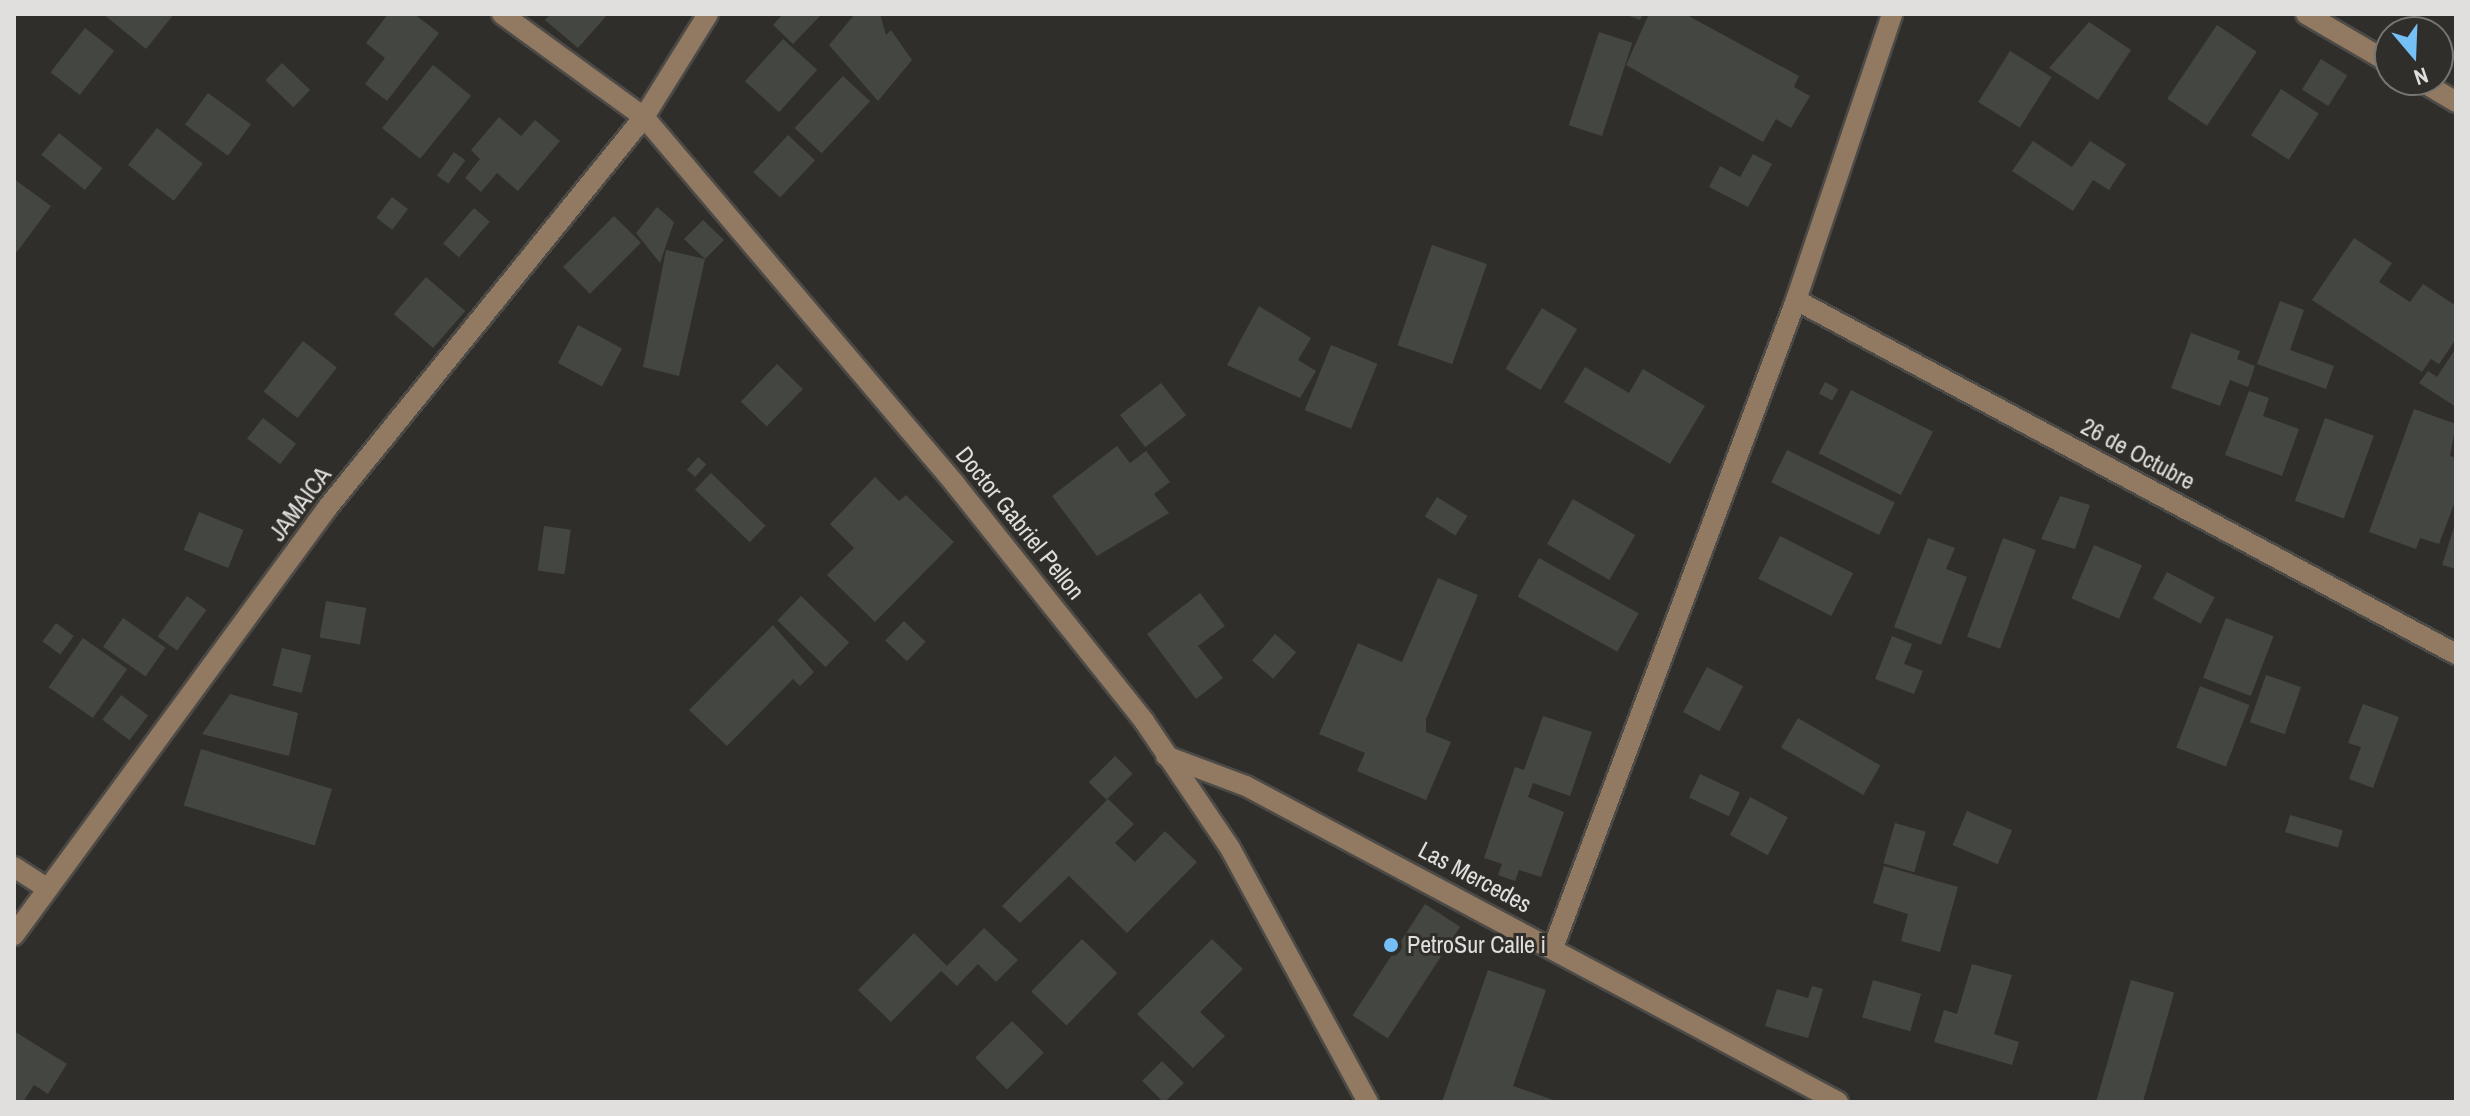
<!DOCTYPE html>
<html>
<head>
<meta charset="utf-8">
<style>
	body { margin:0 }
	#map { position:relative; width:2470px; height:1116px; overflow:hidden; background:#302e2a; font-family:"Archivo Narrow",sans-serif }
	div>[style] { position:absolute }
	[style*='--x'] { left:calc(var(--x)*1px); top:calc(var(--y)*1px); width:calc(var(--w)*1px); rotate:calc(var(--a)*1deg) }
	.building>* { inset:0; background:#444641; transform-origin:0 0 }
	.roads { filter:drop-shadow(2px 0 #4c4a47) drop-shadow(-2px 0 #4c4a47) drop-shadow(0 2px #4c4a47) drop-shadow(0 -2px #4c4a47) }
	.minor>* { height:20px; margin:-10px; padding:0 10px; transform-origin:10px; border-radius:10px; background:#927961 }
	.dots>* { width:22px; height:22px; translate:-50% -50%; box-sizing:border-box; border:4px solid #302e2a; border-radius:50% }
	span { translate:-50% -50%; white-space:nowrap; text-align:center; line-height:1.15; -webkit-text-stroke:6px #302e2a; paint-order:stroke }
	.street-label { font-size:24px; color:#e0dfdd }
	.poi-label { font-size:24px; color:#e0dfdd }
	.left { translate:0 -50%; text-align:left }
	.frame { position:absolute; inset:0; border:16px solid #e0dfdd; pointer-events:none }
	.north { position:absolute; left:2374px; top:16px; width:80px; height:80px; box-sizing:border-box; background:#302e2a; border:2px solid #767572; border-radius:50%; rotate:161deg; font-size:22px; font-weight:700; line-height:32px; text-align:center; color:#e0dfdd }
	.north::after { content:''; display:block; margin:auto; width:28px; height:36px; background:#74c0f6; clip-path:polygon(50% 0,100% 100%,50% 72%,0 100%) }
</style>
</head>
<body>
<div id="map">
	<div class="building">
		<div style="clip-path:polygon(103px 14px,174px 14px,146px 49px)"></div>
		<div style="clip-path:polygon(388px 14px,414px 14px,439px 33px,387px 101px,365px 84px,385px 58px,366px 43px)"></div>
		<div style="clip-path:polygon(551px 14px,608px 14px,578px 48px,545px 20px)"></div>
		<div style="clip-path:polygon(783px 14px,822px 14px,793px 44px,773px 25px)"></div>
		<div style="clip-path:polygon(855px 14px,880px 14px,886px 35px,891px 30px,912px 60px,878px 101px,829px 45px)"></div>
		<div style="clip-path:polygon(1624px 14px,1643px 14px,1640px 20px)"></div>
		<div style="clip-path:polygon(1649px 14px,1685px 14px,1799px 76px,1794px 87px,1810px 96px,1791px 128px,1776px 119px,1763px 142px,1626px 65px)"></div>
		<div style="clip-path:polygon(2089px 22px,2131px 50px,2098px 100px,2049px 68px)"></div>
		<div style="left:2217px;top:25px;width:48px;height:89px;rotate:34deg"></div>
		<div style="left:85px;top:28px;width:37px;height:56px;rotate:38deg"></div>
		<div style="left:1599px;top:32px;width:35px;height:98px;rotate:18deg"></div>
		<div style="left:783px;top:39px;width:46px;height:57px;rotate:42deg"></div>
		<div style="left:2010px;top:51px;width:49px;height:60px;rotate:32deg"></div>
		<div style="left:2321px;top:59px;width:31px;height:36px;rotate:32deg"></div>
		<div style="left:282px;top:63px;width:39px;height:24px;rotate:44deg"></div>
		<div style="left:433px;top:65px;width:49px;height:81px;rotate:39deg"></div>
		<div style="left:843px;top:76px;width:37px;height:71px;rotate:43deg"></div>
		<div style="left:2281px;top:89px;width:45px;height:55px;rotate:33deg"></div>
		<div style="left:208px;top:93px;width:53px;height:39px;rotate:36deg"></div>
		<div style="clip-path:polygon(499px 117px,521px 136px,535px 120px,560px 141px,518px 191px,497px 173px,481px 192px,465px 178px,480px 159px,471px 150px)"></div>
		<div style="left:157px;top:128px;width:58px;height:47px;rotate:38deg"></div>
		<div style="left:59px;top:133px;width:56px;height:28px;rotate:39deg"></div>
		<div style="left:788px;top:135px;width:37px;height:51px;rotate:43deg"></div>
		<div style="clip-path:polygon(2033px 141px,2072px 167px,2090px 141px,2126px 164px,2109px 190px,2093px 180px,2073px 211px,2012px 171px)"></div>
		<div style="left:454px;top:152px;width:14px;height:29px;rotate:36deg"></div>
		<div style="clip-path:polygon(1753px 154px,1772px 164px,1748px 207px,1709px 187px,1720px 166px,1740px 177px)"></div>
		<div style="clip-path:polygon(14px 179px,51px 206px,17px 252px,14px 250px)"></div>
		<div style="left:392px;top:197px;width:20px;height:26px;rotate:37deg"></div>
		<div style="clip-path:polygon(657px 207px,674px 222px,660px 263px,636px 233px)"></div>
		<div style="left:474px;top:208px;width:21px;height:47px;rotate:41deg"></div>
		<div style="left:614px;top:216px;width:38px;height:72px;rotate:45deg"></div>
		<div style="clip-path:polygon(703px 220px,724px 240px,705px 259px,679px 376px,643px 367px,666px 250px,705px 259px,684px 239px)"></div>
		<div style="clip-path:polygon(2354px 238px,2392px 263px,2379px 282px,2410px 302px,2423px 284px,2456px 306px,2456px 339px,2439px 364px,2431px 359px,2422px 372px,2312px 300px)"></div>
		<div style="left:1432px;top:245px;width:58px;height:106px;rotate:19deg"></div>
		<div style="left:426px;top:277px;width:52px;height:49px;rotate:41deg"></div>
		<div style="clip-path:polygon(2280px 301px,2304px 310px,2290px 350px,2334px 366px,2326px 389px,2257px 364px)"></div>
		<div style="clip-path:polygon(1259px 306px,1311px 338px,1298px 360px,1316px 371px,1300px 398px,1227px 365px)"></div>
		<div style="left:1542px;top:308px;width:41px;height:71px;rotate:31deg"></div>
		<div style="left:578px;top:325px;width:50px;height:43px;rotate:28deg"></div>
		<div style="clip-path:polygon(2191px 333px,2240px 351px,2237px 359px,2255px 366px,2248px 387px,2230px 380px,2220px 406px,2171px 388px)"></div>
		<div style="left:303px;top:341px;width:43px;height:64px;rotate:38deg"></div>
		<div style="left:1331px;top:345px;width:50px;height:70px;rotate:22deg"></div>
		<div style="clip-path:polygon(2456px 348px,2456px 407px,2419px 383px,2428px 371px,2437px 377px)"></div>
		<div style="left:777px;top:364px;width:36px;height:52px;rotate:44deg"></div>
		<div style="clip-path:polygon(1585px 367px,1629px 393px,1643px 369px,1705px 406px,1670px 464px,1564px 402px)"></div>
		<div style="left:1825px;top:382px;width:15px;height:13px;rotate:28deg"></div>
		<div style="left:1161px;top:383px;width:41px;height:52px;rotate:52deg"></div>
		<div style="left:1851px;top:390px;width:92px;height:71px;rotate:27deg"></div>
		<div style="clip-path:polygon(2249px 391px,2269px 398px,2263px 416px,2299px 429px,2282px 476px,2225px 455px)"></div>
		<div style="clip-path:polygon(2414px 409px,2456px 424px,2450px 456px,2456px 458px,2456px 499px,2439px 544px,2420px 538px,2416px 549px,2369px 532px)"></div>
		<div style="left:263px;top:418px;width:42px;height:26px;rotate:38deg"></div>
		<div style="left:2325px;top:418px;width:52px;height:88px;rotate:20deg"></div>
		<div style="clip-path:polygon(1117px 446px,1130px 463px,1146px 451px,1170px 482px,1154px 494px,1169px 513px,1097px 556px,1052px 496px)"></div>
		<div style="left:1787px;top:450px;width:120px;height:36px;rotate:26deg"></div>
		<div style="left:698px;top:457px;width:11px;height:17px;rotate:41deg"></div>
		<div style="left:711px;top:473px;width:76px;height:23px;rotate:44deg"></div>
		<div style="clip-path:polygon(875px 477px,899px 501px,906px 495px,954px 542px,875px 622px,827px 575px,854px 548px,830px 524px)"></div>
		<div style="clip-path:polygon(2060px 496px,2090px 505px,2075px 549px,2041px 539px)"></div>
		<div style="left:1437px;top:497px;width:36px;height:23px;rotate:32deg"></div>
		<div style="left:1573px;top:499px;width:72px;height:52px;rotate:30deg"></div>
		<div style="left:199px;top:512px;width:48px;height:41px;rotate:22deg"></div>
		<div style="clip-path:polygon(2456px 521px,2456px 569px,2442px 565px)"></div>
		<div style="left:544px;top:526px;width:27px;height:45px;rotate:8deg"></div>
		<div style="left:1780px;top:536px;width:82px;height:48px;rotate:27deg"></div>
		<div style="clip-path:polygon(1928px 538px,1955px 548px,1946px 569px,1967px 577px,1941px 645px,1894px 627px)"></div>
		<div style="left:2003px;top:538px;width:35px;height:105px;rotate:20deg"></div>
		<div style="left:2094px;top:545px;width:52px;height:58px;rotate:23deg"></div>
		<div style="left:1539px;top:558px;width:114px;height:44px;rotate:29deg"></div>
		<div style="left:2167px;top:572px;width:54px;height:30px;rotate:28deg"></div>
		<div style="clip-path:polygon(1438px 578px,1478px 595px,1426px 719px,1426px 732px,1451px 742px,1426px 800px,1357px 771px,1365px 753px,1319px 734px,1358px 643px,1402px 662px)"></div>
		<div style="clip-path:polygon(1200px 593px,1225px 626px,1198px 646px,1223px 678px,1196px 699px,1147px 634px)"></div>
		<div style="left:187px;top:596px;width:24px;height:50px;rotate:36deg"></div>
		<div style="left:801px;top:596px;width:67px;height:34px;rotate:44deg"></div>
		<div style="left:326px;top:601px;width:41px;height:37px;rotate:10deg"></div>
		<div style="left:123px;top:618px;width:52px;height:35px;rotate:35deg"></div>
		<div style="left:2226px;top:618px;width:51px;height:64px;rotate:21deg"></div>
		<div style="left:904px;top:621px;width:30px;height:27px;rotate:44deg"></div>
		<div style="left:56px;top:623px;width:22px;height:23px;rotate:36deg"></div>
		<div style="clip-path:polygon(773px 625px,814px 672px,800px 686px,793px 679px,727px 746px,689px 710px)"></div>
		<div style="left:1275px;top:634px;width:28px;height:35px;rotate:41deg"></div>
		<div style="clip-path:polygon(1892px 636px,1912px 644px,1904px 664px,1923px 671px,1914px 694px,1875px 679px)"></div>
		<div style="left:83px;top:638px;width:54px;height:60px;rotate:35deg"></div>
		<div style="left:282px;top:648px;width:30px;height:39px;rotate:14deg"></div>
		<div style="left:1707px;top:667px;width:41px;height:51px;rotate:28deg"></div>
		<div style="left:2266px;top:675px;width:37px;height:50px;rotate:19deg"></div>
		<div style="left:2200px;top:686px;width:53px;height:66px;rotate:21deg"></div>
		<div style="clip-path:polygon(230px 694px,298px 713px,289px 756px,202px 734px)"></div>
		<div style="left:121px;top:695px;width:34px;height:31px;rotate:37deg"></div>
		<div style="clip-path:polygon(2363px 704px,2399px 717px,2373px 788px,2349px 779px,2361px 747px,2348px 743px)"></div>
		<div style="clip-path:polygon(1543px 716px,1592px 732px,1570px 796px,1533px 783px,1528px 797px,1564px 812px,1541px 877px,1519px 870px,1515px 881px,1498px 875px,1502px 864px,1484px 858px,1515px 767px,1524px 770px)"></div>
		<div style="left:1798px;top:718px;width:95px;height:34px;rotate:30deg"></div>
		<div style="left:201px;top:749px;width:137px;height:59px;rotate:17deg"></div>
		<div style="left:1115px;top:756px;width:25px;height:37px;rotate:45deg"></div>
		<div style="left:1700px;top:774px;width:44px;height:26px;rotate:25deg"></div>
		<div style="left:1750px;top:797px;width:43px;height:43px;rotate:28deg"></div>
		<div style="clip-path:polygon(1108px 799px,1134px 824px,1115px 843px,1135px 862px,1165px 831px,1197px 862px,1127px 933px,1069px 876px,1020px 923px,1002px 906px)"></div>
		<div style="left:1967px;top:811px;width:49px;height:37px;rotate:23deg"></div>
		<div style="left:2290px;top:815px;width:55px;height:18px;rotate:16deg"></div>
		<div style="left:1895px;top:823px;width:32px;height:42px;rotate:16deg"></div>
		<div style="clip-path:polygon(1884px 866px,1958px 887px,1940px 952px,1901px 941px,1908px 914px,1873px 903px)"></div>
		<div style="left:1425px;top:904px;width:42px;height:133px;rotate:33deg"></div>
		<div style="clip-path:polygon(984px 928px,1018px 960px,996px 982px,978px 964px,957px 986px,941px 971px,891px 1022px,858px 990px,914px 933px,947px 966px)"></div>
		<div style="left:1082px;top:939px;width:49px;height:73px;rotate:44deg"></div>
		<div style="clip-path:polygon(1212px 939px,1243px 969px,1200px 1012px,1225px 1036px,1193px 1068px,1137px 1014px)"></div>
		<div style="clip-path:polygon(1972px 964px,2012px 975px,1994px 1034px,2019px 1042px,2012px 1065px,1934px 1042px,1944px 1010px,1957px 1014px)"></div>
		<div style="clip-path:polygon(1488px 970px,1546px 990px,1513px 1086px,1559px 1102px,1442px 1102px)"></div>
		<div style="left:1873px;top:980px;width:50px;height:39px;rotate:16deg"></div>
		<div style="left:2131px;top:980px;width:45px;height:127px;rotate:16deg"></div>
		<div style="clip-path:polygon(1812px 986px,1823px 989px,1808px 1038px,1765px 1026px,1777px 989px,1808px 998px)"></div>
		<div style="left:1012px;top:1021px;width:45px;height:52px;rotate:45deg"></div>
		<div style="clip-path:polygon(14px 1031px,67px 1064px,48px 1094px,34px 1085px,23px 1102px,14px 1102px)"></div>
		<div style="left:1162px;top:1061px;width:31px;height:28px;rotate:45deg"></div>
	</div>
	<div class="roads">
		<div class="minor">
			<div style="--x:502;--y:14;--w:175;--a:36"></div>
			<div style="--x:644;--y:117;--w:481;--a:49.7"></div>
			<div style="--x:955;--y:484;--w:303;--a:51.4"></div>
			<div style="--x:1144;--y:721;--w:153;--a:55.9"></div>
			<div style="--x:1230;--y:848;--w:289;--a:61.5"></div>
			<div style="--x:2306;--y:14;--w:97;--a:30.3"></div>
			<div style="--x:2419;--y:80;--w:43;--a:30.7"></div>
			<div style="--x:1796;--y:300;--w:749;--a:28.21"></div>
			<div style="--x:1166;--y:756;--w:85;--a:20.6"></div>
			<div style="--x:1246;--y:786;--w:671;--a:28.09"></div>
			<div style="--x:14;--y:867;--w:40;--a:32.9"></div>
			<div style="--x:14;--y:935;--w:531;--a:-53.73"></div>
			<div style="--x:328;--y:507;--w:502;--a:-50.98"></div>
			<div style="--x:644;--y:117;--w:121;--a:-58.1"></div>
			<div style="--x:1553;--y:948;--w:692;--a:-69.44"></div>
			<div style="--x:1796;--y:300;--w:302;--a:-71.4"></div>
		</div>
	</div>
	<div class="dots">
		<div style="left:1391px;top:945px;background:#74c0f6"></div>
	</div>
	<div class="street-label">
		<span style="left:2138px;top:454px;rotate:28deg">26 de Octubre</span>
		<span style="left:300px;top:504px;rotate:-53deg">JAMAICA</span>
		<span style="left:1020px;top:523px;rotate:51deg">Doctor Gabriel Pellon</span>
		<span style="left:1475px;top:877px;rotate:28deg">Las Mercedes</span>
	</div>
	<div class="poi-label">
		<span class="left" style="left:1407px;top:945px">PetroSur Calle i</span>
	</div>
	<div class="frame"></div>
	<div class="north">N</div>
</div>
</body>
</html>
